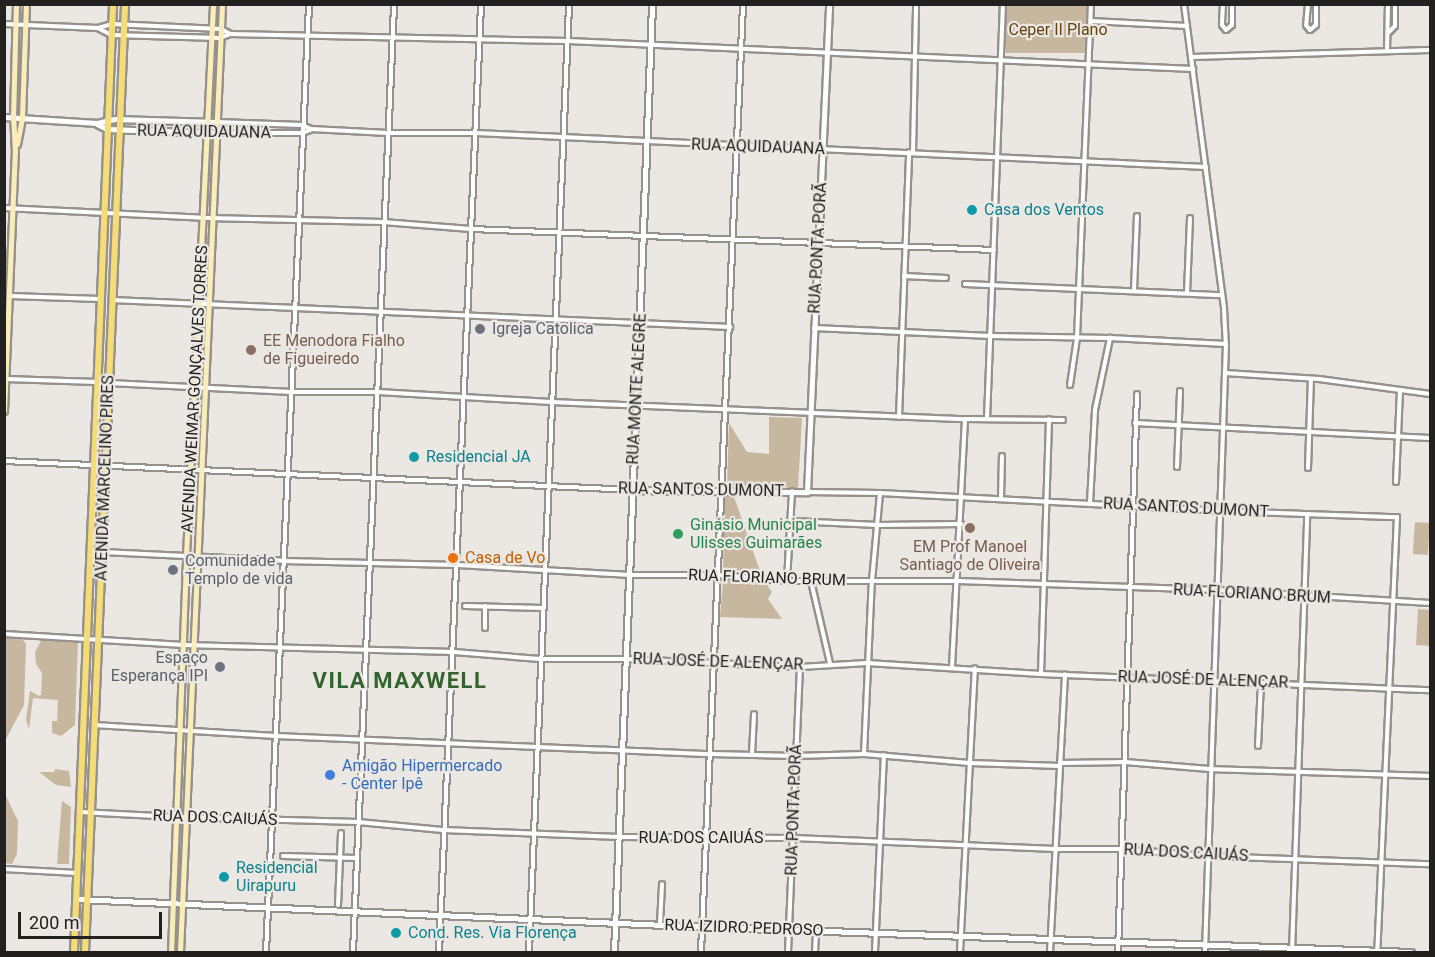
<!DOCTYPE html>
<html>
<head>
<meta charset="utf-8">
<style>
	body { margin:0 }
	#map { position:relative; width:1435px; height:957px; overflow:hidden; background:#ebe7e2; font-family:Roboto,sans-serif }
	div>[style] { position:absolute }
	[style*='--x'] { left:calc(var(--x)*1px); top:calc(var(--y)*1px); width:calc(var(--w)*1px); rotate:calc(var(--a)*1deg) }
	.green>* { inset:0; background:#c8b79f; transform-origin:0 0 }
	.roads { filter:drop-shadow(2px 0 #95928e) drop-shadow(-2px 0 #95928e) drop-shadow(0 2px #95928e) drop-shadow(0 -2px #95928e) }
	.minor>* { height:4px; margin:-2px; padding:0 2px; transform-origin:2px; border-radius:2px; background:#fff }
	.tertiary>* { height:5px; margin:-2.5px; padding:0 2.5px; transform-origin:2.5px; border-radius:2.5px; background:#fff }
	.secondary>* { height:5px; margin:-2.5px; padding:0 2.5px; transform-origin:2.5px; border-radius:2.5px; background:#faedba }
	.primary>* { height:6px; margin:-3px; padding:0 3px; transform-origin:3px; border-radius:3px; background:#f6dc76 }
	.dots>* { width:16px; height:16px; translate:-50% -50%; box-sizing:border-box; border:3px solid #ebe7e2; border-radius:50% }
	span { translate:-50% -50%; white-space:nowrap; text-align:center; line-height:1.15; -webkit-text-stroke:4.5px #ebe7e2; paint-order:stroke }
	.park-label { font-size:16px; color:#634410 }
	.street-label { font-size:16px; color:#22211f }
	.culture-label { font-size:16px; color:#0d838f }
	.left { translate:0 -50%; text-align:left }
	.worship-label { font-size:16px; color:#5b616d }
	.right { translate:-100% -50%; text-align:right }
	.education-label { font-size:16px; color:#785e54 }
	.leisure-label { font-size:16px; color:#27864d }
	.food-label { font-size:16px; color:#c56008 }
	.shop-label { font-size:16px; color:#366cbe }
	.district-label { font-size:22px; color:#34642d; font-weight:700; letter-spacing:1.5px }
	.frame { position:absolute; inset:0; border:6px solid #22211f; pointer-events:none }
	.scale { position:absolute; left:18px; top:912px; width:144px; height:27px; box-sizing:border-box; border:3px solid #22211f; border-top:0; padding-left:8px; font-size:18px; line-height:21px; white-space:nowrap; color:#22211f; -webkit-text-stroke:4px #ebe7e2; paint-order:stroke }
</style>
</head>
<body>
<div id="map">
	<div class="green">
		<div style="left:1006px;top:5px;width:83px;height:48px"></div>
		<div style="clip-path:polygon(769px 417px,802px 418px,798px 488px,727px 486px,729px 423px,747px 452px,769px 454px)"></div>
		<div style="clip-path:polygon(725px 496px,734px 497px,760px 571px,723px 570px)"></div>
		<div style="left:1415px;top:522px;width:15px;height:32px;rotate:4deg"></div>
		<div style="clip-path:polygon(723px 580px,765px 582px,772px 592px,768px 599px,782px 619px,720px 617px)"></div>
		<div style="clip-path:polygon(1418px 609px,1430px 610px,1430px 646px,1416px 645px)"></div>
		<div style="clip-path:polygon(5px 638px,22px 639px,26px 644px,24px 705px,5px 741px)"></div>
		<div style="clip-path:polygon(42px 639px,78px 641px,75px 725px,61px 736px,52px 733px,52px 721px,57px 721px,58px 700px,33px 698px,29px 729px,26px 720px,30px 691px,39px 696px,41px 695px,42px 673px,36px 664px,35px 652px)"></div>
		<div style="clip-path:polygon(55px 769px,69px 771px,71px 787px,56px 785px,39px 772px,54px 772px)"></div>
		<div style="clip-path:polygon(4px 792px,18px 821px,17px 854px,12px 864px,5px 863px)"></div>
		<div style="clip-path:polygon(62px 801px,71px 807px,69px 864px,57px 864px)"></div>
	</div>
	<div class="roads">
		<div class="minor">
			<div style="--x:1184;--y:4;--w:308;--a:82.5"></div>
			<div style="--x:1224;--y:309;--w:35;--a:87"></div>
			<div style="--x:1226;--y:344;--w:608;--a:91.98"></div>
			<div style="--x:1223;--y:4;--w:21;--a:93"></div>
			<div style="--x:1222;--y:25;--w:6;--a:51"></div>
			<div style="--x:1226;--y:30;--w:8;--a:-40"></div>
			<div style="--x:1232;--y:25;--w:21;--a:-90"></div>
			<div style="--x:1308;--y:4;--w:21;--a:95"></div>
			<div style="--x:1306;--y:25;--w:6;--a:51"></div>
			<div style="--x:1310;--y:30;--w:8;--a:-40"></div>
			<div style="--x:1316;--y:25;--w:21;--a:-90"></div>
			<div style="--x:1091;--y:21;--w:96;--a:3"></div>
			<div style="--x:4;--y:24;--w:94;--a:2.4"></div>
			<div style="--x:98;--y:28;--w:15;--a:-16"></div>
			<div style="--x:112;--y:24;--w:109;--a:2.6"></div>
			<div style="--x:221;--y:29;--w:10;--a:29"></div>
			<div style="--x:98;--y:28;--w:15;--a:28"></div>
			<div style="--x:111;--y:35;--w:109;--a:1.6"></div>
			<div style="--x:220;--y:38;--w:11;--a:-22"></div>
			<div style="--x:230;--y:34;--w:338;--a:1.2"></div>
			<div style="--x:568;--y:41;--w:626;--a:2.57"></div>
			<div style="--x:1389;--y:32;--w:8;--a:-45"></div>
			<div style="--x:1395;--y:26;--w:22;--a:-90"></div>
			<div style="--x:1387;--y:51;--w:47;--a:-88.8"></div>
			<div style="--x:1192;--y:57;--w:238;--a:-1.7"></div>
			<div style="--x:216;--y:122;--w:86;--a:2"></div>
			<div style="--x:302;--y:125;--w:10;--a:24"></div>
			<div style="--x:311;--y:129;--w:77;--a:3"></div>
			<div style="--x:388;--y:133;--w:88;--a:0"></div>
			<div style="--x:476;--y:133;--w:731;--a:2.67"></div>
			<div style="--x:217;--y:133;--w:85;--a:0"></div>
			<div style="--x:302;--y:133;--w:9;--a:-21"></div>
			<div style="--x:913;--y:152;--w:148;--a:-88.8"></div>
			<div style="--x:4;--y:208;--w:204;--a:2.8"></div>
			<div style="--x:208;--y:218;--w:175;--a:1.3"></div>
			<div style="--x:383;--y:222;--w:88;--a:4.5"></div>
			<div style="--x:471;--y:229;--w:523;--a:2.3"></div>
			<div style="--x:904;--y:276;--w:42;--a:2.7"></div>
			<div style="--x:965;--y:284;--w:257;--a:2.5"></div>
			<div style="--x:1134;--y:290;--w:74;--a:-87.7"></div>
			<div style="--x:1187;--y:293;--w:75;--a:-87.7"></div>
			<div style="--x:10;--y:296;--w:90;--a:1.9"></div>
			<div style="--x:112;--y:300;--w:619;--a:2.5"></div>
			<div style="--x:814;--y:328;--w:177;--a:2.6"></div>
			<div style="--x:991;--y:336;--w:119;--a:1"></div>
			<div style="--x:1110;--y:338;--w:116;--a:3"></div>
			<div style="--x:1225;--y:373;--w:94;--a:3.7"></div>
			<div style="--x:1319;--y:379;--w:112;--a:7.7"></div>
			<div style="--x:6;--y:379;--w:91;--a:1.9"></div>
			<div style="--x:109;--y:383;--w:183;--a:2.8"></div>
			<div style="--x:292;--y:392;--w:86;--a:0"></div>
			<div style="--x:378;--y:392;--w:173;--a:3.3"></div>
			<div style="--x:551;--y:402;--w:414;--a:2.4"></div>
			<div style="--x:965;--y:419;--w:98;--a:0.6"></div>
			<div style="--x:1070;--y:385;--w:48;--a:-81.5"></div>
			<div style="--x:1077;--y:338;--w:334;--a:-87.6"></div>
			<div style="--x:899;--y:417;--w:265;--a:-87.8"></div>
			<div style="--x:987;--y:419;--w:415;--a:-87.8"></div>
			<div style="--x:1135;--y:423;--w:295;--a:2.9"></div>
			<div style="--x:4;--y:461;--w:629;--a:2.64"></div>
			<div style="--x:1177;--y:467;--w:76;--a:-87.7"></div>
			<div style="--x:1308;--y:468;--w:89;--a:-88.1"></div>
			<div style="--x:1396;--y:482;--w:92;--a:-87.5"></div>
			<div style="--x:807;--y:492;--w:73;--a:0.8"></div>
			<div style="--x:880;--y:493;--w:341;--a:3"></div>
			<div style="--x:1221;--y:511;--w:176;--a:2"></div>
			<div style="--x:1397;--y:517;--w:434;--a:92.6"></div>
			<div style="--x:1001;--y:499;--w:43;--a:-88.7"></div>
			<div style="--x:1090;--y:503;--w:93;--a:-86.9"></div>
			<div style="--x:1095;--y:410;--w:74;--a:-78.2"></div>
			<div style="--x:791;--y:521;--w:87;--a:2.6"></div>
			<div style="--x:878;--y:525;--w:83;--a:-0.7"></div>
			<div style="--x:103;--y:552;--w:181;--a:2.8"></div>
			<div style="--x:284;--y:561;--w:174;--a:1.3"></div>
			<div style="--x:458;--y:565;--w:172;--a:3.3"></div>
			<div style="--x:630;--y:575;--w:88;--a:0"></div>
			<div style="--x:718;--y:575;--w:69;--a:5"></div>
			<div style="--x:787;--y:581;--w:171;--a:0"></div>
			<div style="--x:958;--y:581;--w:260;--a:2"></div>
			<div style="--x:1218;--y:590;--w:212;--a:3.5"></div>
			<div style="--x:787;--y:581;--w:90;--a:-86.8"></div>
			<div style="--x:811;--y:581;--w:84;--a:77"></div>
			<div style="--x:465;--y:606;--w:78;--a:1.5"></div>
			<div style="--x:485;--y:628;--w:22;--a:-90"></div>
			<div style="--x:4;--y:634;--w:180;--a:3.5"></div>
			<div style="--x:184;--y:645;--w:270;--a:1.5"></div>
			<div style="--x:454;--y:652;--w:86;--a:4.7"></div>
			<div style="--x:540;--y:659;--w:86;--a:0"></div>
			<div style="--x:626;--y:659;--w:174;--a:2.6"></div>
			<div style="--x:800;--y:667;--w:67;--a:-3.4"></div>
			<div style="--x:867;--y:663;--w:174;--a:3.6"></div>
			<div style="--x:1041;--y:674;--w:389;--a:2.4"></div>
			<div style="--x:952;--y:667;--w:248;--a:-87"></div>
			<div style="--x:1041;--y:674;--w:255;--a:-88.2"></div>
			<div style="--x:94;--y:725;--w:182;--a:3.5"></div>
			<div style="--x:276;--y:736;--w:435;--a:2.4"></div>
			<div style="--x:711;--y:754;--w:85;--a:1.3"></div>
			<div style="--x:796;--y:756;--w:68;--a:-1.7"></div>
			<div style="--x:864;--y:754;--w:106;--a:4.9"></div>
			<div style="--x:970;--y:763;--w:90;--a:1.9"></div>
			<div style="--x:1258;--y:746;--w:63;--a:-87.3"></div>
			<div style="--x:752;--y:754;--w:40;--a:-87.1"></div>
			<div style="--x:864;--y:754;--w:173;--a:-87.4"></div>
			<div style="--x:872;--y:581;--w:88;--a:-84.8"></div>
			<div style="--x:1060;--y:763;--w:65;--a:-0.9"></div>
			<div style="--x:1125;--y:762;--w:85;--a:4.7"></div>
			<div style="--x:1210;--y:769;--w:220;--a:1.8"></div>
			<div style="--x:80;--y:812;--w:96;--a:3"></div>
			<div style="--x:176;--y:817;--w:182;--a:1.6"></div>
			<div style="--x:358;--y:822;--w:85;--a:5.4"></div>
			<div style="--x:443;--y:830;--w:177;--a:2.3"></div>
			<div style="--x:620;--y:837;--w:174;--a:0.3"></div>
			<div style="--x:794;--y:838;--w:262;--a:2.4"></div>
			<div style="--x:1056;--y:849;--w:65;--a:0"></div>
			<div style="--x:1121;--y:849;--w:86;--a:4.7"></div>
			<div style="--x:1207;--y:856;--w:223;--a:2.1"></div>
			<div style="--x:283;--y:856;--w:73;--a:1.6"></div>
			<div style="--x:4;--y:869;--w:73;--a:3.1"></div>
			<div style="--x:338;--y:905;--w:72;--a:-87.6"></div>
			<div style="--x:660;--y:924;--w:40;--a:-87.1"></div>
			<div style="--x:266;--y:952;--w:949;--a:-87.4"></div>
			<div style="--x:353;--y:952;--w:949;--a:-87.52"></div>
			<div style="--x:439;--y:952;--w:949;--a:-87.46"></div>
			<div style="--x:529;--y:952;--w:949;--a:-87.58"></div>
			<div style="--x:701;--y:952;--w:949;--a:-87.46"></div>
			<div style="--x:788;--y:952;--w:285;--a:-87.6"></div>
			<div style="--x:815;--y:952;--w:21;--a:-87"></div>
			<div style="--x:875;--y:952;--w:197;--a:-87.4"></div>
			<div style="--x:960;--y:952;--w:284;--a:-87"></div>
			<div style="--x:1050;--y:952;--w:278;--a:-86.9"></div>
			<div style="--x:1118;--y:952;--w:558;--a:-88.05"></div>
			<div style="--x:1292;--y:952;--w:438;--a:-88"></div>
		</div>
		<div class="tertiary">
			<div style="--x:4;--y:117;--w:93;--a:3.7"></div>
			<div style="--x:97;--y:123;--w:18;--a:-13"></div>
			<div style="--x:115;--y:119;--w:101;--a:1.7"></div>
			<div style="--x:97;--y:124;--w:11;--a:27"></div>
			<div style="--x:107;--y:129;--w:110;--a:2.1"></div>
			<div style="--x:632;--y:490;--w:175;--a:0.7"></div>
			<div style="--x:807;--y:492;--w:488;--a:-87.4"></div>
			<div style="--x:76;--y:899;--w:613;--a:2.53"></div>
			<div style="--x:688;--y:926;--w:723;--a:2.06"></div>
			<div style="--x:614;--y:952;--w:949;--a:-87.7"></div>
		</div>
		<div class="secondary">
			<div style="--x:17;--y:144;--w:26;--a:-79"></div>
			<div style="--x:22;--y:118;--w:114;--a:-88"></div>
			<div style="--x:4;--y:411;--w:259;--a:-87.6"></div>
			<div style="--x:15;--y:152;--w:34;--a:-93"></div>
			<div style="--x:13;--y:118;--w:114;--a:-88.5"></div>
			<div style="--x:171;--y:952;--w:397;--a:-87.8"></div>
			<div style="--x:186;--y:555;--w:552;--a:-87.19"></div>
			<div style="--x:180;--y:952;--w:949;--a:-87.46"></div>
		</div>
		<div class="primary">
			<div style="--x:74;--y:952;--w:949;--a:-87.64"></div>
			<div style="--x:85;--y:952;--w:949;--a:-87.58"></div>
		</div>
	</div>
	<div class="dots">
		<div style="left:972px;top:210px;background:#0f9aa8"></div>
		<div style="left:480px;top:329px;background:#6b7280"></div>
		<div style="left:251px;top:350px;background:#8d6e63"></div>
		<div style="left:414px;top:457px;background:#0f9aa8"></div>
		<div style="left:970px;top:528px;background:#8d6e63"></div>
		<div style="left:678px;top:534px;background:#2e9e5b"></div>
		<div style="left:453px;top:558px;background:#e8710a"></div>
		<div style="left:173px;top:570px;background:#6b7280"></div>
		<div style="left:220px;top:667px;background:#6b7280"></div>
		<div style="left:330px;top:775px;background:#3f7fe0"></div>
		<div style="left:224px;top:877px;background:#0f9aa8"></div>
		<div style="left:396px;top:933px;background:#0f9aa8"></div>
	</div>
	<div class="park-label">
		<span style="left:1058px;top:30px">Ceper II Plano</span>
	</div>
	<div class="street-label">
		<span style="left:204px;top:132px;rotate:1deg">RUA AQUIDAUANA</span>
		<span style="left:758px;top:147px;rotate:2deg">RUA AQUIDAUANA</span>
		<span style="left:818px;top:248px;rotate:-87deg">RUA PONTA PORÃ</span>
		<span style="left:195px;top:389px;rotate:-87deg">AVENIDA WEIMAR GONÇALVES TORRES</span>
		<span style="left:637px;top:389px;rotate:-87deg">RUA MONTE ALEGRE</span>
		<span style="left:105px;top:478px;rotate:-88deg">AVENIDA MARCELINO PIRES</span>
		<span style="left:701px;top:490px;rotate:1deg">RUA SANTOS DUMONT</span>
		<span style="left:1186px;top:508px;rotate:3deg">RUA SANTOS DUMONT</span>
		<span style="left:767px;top:578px;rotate:2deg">RUA FLORIANO BRUM</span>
		<span style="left:1252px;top:594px;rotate:3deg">RUA FLORIANO BRUM</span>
		<span style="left:718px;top:662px;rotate:2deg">RUA JOSÉ DE ALENÇAR</span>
		<span style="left:1203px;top:680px;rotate:2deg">RUA JOSÉ DE ALENÇAR</span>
		<span style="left:794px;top:810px;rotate:-88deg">RUA PONTA PORÃ</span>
		<span style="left:215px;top:818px;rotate:2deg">RUA DOS CAIUÁS</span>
		<span style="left:701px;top:838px">RUA DOS CAIUÁS</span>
		<span style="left:1186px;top:853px;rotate:3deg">RUA DOS CAIUÁS</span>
		<span style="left:744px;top:928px;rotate:2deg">RUA IZIDRO PEDROSO</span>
	</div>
	<div class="culture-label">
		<span class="left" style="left:984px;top:210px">Casa dos Ventos</span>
		<span class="left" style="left:426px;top:457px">Residencial JA</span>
		<span class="left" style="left:236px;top:877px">Residencial<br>Uirapuru</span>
		<span class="left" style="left:408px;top:933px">Cond. Res. Via Florença</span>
	</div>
	<div class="worship-label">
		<span class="left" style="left:492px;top:329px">Igreja Catolica</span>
		<span class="left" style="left:185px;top:570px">Comunidade<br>Templo de vida</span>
		<span class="right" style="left:208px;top:667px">Espaço<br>Esperança IPI</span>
	</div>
	<div class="education-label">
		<span class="left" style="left:263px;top:350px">EE Menodora Fialho<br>de Figueiredo</span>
		<span style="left:970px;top:556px">EM Prof Manoel<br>Santiago de Oliveira</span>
	</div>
	<div class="leisure-label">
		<span class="left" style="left:690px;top:534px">Ginásio Municipal<br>Ulisses Guimarães</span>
	</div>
	<div class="food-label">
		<span class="left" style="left:465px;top:558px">Casa de Vo</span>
	</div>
	<div class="shop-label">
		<span class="left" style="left:342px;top:775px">Amigão Hipermercado<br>- Center Ipê</span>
	</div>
	<div class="district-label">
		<span style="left:400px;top:681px">VILA MAXWELL</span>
	</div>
	<div class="frame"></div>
	<div class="scale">200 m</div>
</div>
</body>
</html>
